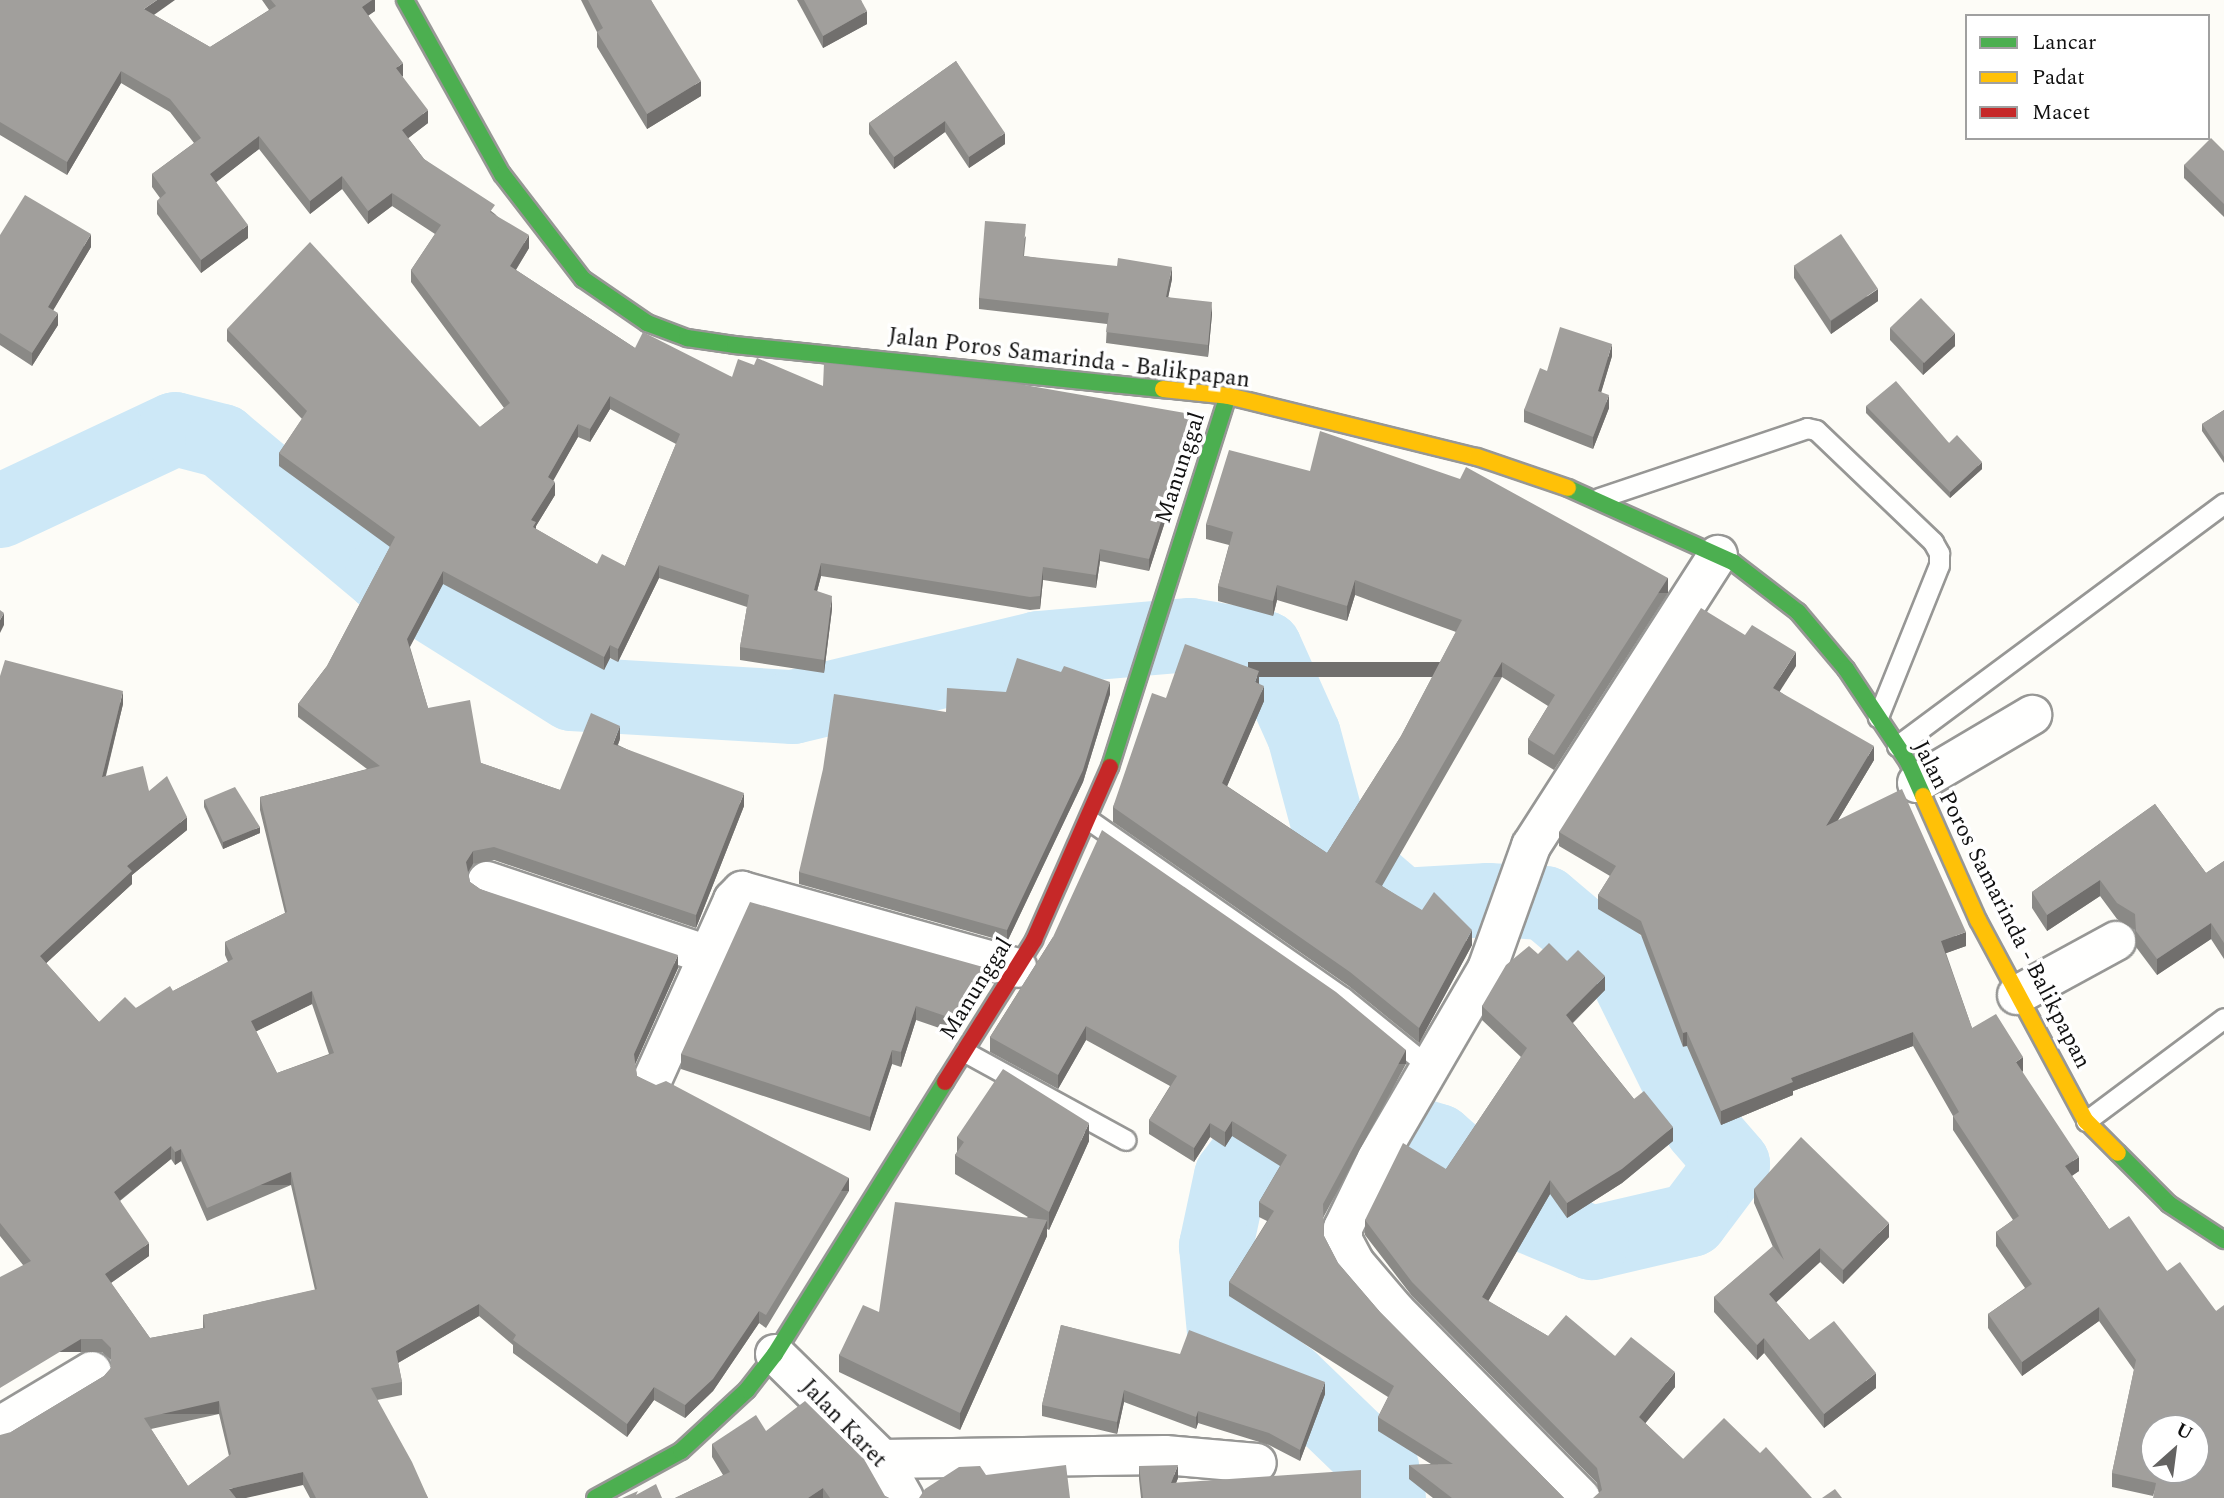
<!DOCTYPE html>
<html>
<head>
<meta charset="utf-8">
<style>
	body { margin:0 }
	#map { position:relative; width:2224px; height:1498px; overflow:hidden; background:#fdfcf7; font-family:Spectral,serif }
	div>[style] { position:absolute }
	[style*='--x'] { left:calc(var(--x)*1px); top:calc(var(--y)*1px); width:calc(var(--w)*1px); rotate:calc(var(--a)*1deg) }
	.river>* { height:74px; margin:-37px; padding:0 37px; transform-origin:37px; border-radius:37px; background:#cde8f7 }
	.roads { filter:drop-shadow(2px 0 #979795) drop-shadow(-2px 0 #979795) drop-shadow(0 2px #979795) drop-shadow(0 -2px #979795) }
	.lane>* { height:19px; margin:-9.5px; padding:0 9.5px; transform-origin:9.5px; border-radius:9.5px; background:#fffffe }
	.street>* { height:38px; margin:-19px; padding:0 19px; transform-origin:19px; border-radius:19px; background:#fffffe }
	.fast>* { height:16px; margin:-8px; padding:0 8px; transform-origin:8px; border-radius:8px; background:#4caf50 }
	.slow>* { height:16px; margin:-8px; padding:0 8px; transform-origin:8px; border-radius:8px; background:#ffc107 }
	.jam>* { height:16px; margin:-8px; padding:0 8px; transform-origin:8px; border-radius:8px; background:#c62828 }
	.wall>* { inset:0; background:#8a8986 }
	.shaded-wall>* { inset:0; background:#716f6d; transform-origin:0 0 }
	.building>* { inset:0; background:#a19f9c; transform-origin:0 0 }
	span { translate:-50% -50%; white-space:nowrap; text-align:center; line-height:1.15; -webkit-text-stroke:7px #fff; paint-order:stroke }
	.street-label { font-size:23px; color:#111 }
	.legend { position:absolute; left:1965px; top:14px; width:245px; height:126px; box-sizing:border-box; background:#fff; border:2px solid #a0a0a0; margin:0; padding:9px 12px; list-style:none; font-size:21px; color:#111 }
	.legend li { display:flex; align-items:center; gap:14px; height:35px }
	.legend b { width:35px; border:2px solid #a0a0a0 }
	.north { position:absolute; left:2140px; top:1414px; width:70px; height:70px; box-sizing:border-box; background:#fff; border:2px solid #a0a0a0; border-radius:50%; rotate:28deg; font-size:19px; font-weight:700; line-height:28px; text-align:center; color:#111 }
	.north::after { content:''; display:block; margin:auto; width:24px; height:32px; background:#646362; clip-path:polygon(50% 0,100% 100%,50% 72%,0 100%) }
</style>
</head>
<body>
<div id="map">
	<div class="river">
		<div style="--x:0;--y:511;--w:193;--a:-25.1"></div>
		<div style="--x:175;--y:429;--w:49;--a:14.3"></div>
		<div style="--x:222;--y:441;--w:209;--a:39.9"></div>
		<div style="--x:382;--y:575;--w:224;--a:32.1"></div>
		<div style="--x:572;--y:694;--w:221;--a:3.4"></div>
		<div style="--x:793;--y:707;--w:252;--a:-13.5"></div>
		<div style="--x:1038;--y:648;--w:153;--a:-4.9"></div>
		<div style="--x:1190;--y:635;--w:76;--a:9.8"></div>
		<div style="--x:1265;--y:648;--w:95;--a:65.9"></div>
		<div style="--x:1304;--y:735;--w:116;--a:75"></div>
		<div style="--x:1334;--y:847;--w:89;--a:40.5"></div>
		<div style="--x:1402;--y:905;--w:86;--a:-3.3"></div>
		<div style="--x:1488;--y:900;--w:57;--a:3"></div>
		<div style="--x:1545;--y:903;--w:102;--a:40.2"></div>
		<div style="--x:1623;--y:969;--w:176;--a:63.7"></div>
		<div style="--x:1701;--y:1127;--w:49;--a:49.1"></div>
		<div style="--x:1733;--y:1164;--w:70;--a:126.9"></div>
		<div style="--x:1691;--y:1220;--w:102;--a:166.9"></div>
		<div style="--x:1592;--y:1243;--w:78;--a:-157.4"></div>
		<div style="--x:1520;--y:1213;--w:109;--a:-138.7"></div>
		<div style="--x:1438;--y:1141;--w:94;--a:-163.3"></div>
		<div style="--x:1348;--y:1114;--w:78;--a:173.3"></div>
		<div style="--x:1271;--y:1123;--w:66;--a:127"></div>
		<div style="--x:1231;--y:1176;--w:72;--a:102.1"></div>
		<div style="--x:1216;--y:1246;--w:86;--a:84.7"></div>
		<div style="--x:1224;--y:1332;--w:82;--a:35.6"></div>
		<div style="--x:1291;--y:1380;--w:127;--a:44"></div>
		<div style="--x:1382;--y:1468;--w:31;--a:77"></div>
	</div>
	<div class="roads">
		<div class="lane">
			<div style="--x:1599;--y:498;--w:219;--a:-18.6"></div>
			<div style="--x:1807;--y:428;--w:9;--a:13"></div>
			<div style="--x:1816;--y:430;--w:162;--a:43.7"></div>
			<div style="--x:1933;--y:542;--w:13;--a:61"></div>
			<div style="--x:1939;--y:553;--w:12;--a:90"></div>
			<div style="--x:1939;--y:565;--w:164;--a:111.9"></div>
			<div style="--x:1897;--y:746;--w:407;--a:-36.6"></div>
			<div style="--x:1089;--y:820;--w:310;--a:34.9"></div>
			<div style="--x:1343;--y:997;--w:109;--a:39.1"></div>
			<div style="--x:965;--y:1052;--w:183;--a:28.7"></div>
			<div style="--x:2086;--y:1121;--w:172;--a:-36.7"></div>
		</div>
		<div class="street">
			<div style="--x:1917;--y:783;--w:134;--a:-30.6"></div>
			<div style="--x:487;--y:881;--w:233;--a:18.5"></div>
			<div style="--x:2017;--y:995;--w:113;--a:-28.6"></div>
			<div style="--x:654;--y:1076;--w:193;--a:-65.8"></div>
			<div style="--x:733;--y:900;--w:13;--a:-45"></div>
			<div style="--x:742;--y:891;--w:286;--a:15.6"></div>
			<div style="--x:775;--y:1354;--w:150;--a:44.5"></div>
			<div style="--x:882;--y:1459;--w:45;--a:60.6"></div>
			<div style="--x:0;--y:1426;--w:107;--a:-30.9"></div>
			<div style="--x:882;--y:1459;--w:283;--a:-0.8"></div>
			<div style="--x:1165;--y:1455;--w:92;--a:5"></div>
			<div style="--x:1581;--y:1498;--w:263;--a:-134.7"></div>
			<div style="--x:1396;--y:1311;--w:63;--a:-130.5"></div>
			<div style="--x:1355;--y:1263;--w:26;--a:-118"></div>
			<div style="--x:1343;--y:1240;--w:12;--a:-90"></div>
			<div style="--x:1343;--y:1228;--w:78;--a:-64.1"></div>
			<div style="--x:1377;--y:1158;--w:219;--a:-59.8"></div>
			<div style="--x:1487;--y:969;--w:131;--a:-70.3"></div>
			<div style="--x:1531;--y:846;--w:346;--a:-57.3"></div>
		</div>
		<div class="fast">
			<div style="--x:405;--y:0;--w:199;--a:60.9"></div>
			<div style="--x:502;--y:174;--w:133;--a:52.4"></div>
			<div style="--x:583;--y:279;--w:78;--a:34.5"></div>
			<div style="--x:647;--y:323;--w:43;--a:20.6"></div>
			<div style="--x:687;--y:338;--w:49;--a:8.3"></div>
			<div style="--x:735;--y:345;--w:430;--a:5.9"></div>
			<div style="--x:1568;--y:488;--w:181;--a:24.2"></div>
			<div style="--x:1733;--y:562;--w:82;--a:37.6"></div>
			<div style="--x:1798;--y:612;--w:75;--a:49.9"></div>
			<div style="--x:1846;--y:669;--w:112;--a:56.3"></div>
			<div style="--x:1908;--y:762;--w:37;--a:66"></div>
			<div style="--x:1110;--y:767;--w:389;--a:-72.4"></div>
			<div style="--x:2118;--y:1153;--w:72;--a:45"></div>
			<div style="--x:2169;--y:1204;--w:66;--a:33.2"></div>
			<div style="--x:595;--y:1498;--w:98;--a:-28.7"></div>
			<div style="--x:681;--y:1451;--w:90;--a:-42.7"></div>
			<div style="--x:747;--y:1390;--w:46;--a:-52.1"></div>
			<div style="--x:775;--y:1354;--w:321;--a:-58"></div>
		</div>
		<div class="slow">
			<div style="--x:1163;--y:389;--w:65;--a:6.1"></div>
			<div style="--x:1228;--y:396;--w:256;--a:13.8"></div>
			<div style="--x:1477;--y:457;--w:96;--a:18.8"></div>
			<div style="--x:1923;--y:796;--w:136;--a:66.1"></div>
			<div style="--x:1978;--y:920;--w:228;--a:61.8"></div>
			<div style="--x:2086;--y:1121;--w:45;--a:45"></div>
		</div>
		<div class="jam">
			<div style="--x:945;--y:1082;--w:168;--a:-57.9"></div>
			<div style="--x:1034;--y:940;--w:189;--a:-66.3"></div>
		</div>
	</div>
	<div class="wall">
		<div style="clip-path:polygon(evenodd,0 0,154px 15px,210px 47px,269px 10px,262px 0,375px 0,375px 11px,368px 15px,403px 76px,402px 76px,428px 123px,408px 138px,424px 159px,495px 214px,529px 248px,516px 270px,635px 348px,732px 377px,823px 386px,1189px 432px,1187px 454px,1149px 571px,1100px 561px,1096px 588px,1043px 580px,1040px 609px,1030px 610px,821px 576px,817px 591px,832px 609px,824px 673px,740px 660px,740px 647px,747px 607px,659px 578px,618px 662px,610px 658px,604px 670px,443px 584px,410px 647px,428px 708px,481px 763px,560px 790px,620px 739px,618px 745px,744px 806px,696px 928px,494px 860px,473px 864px,468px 872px,470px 882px,480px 889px,678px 968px,635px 1064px,637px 1076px,849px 1191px,766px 1328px,759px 1323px,713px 1391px,685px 1418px,654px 1400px,627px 1437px,513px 1353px,513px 1345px,479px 1316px,398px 1363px,402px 1382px,402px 1395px,377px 1400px,428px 1498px,310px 1498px,303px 1485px,0 1498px,11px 1432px,104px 1376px,111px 1368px,111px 1360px,102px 1352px,81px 1352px,23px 1265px,0 1236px,0 676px,123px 704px,106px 776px,149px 791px,187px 830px,132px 875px,132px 884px,46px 963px,99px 1022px,136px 1008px,173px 991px,228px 962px,225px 955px,225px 942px,285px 913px,260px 810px,260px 797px,367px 769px,298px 717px,298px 704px,327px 666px,390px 547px,279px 466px,279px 453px,302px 419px,227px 341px,227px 329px,480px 427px,504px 408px,411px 282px,411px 270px,435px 234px,392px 206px,368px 224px,342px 189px,310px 214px,259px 149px,216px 182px,248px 238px,201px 273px,157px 214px,157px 201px,160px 198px,152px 187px,152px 174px,194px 143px,170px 112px,121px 83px,67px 175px,0 135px,0 0,610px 409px,676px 444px,625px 566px,597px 564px,536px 529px,536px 526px,555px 495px,553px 480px,578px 437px,590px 442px,610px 409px,0 0,312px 1004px,329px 1054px,277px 1073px,256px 1031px,312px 1004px,0 0,171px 1159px,175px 1165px,181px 1161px,207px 1221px,291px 1185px,315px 1290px,203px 1315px,203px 1328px,150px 1338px,111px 1283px,149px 1256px,120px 1201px,171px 1159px,0 0,219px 1414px,229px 1456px,188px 1486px,151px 1429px,219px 1414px)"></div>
		<div style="clip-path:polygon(581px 0,651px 0,701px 96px,647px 129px,597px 47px,597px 32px)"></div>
		<div style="clip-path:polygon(797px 0,861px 0,867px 24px,823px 48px)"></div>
		<div style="clip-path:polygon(956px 61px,1005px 144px,969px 168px,945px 132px,894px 169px,869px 134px,869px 123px)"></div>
		<div style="clip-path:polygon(2224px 151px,2224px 217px,2184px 178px,2184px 165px)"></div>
		<div style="clip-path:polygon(0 235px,91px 247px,53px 310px,58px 325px,32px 366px,0 345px)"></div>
		<div style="clip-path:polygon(1026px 236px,1024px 256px,1172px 279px,1168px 297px,1212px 314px,1208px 357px,1106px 343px,1107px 324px,979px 309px,979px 298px)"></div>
		<div style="clip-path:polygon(1794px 266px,1878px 301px,1831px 334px,1794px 278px)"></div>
		<div style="clip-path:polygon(1890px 328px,1955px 346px,1923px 375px,1890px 340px)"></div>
		<div style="clip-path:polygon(1612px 356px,1601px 392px,1609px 408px,1593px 449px,1524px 422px,1524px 410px,1547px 371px)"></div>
		<div style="clip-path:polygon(1866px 406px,1949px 443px,1982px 469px,1950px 498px,1866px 413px)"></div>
		<div style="clip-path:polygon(2224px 410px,2224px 463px,2202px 431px,2202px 424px)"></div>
		<div style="clip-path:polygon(1206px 524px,1668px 593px,1554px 770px,1528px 754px,1528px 739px,1548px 706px,1502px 677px,1382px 886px,1472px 945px,1419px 1043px,1350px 987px,1113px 822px,1113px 807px,1166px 698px,1259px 683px,1264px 701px,1227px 786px,1327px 853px,1401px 736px,1456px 632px,1355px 595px,1347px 621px,1277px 600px,1273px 616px,1218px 601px,1218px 586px,1229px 545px,1206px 539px)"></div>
		<div style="clip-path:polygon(1796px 666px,1779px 691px,1874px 760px,1838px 820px,1966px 946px,1946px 953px,1972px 1028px,2023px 1071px,2022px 1072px,2079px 1171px,2072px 1176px,2109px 1229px,2167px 1271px,2216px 1311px,2153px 1496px,2112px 1487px,2112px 1473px,2134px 1370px,2099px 1321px,2022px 1376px,1988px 1328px,1988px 1314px,2025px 1288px,1996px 1246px,1996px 1232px,2013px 1220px,1953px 1130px,1953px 1116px,1913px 1046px,1793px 1091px,1793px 1095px,1721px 1125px,1687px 1046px,1683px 1047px,1641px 935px,1598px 909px,1598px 895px,1610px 876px,1559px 846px,1559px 832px)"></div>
		<div style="clip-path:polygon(1006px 692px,1110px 694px,1083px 782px,1007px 942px,799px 884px,799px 872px,946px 712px)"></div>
		<div style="clip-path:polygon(204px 800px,260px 833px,223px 849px,204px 807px)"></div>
		<div style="clip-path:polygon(2155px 804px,2206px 873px,2224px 861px,2224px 959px,2211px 939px,2157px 975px,2136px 947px,2135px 930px,2117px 919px,2100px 896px,2047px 931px,2032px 908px,2032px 892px)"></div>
		<div style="clip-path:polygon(1053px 937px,1406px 1064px,1323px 1218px,1324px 1236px,1338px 1263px,1380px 1312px,1564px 1498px,1433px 1498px,1409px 1479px,1409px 1465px,1431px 1464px,1378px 1431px,1378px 1417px,1388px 1397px,1229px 1296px,1229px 1282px,1267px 1221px,1259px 1217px,1259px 1202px,1280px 1166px,1232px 1136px,1225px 1147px,1210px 1137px,1194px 1162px,1149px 1134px,1149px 1120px,1170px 1086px,1086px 1040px,1058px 1089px,990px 1052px,990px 1037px)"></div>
		<div style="clip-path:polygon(1538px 954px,1567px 961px,1605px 990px,1573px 1023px,1634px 1099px,1673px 1141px,1622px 1183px,1567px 1218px,1550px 1194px,1488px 1301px,1548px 1336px,1615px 1356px,1675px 1387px,1645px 1423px,1683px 1459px,1760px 1453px,1599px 1493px,1597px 1483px,1412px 1296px,1365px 1235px,1365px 1220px,1446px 1169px,1521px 1057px,1482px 1020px,1482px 1006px)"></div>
		<div style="clip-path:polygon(983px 981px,951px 1032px,916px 1020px,901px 1067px,892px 1064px,870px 1131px,681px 1069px,681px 1054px)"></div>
		<div style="clip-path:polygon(957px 1137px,1089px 1141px,1049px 1230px,1047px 1229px,1047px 1236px,960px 1430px,839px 1372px,839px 1355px,879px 1312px,1028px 1217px,955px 1174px,955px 1155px,957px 1152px)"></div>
		<div style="clip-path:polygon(1754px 1189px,1889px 1237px,1843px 1284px,1820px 1262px,1776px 1302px,1809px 1340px,1876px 1388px,1824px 1428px,1764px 1353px,1757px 1360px,1714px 1312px,1714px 1297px,1773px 1247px,1754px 1203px)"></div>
		<div style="clip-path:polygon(1061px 1325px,1325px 1394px,1300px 1461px,1269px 1445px,1198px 1423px,1196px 1429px,1124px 1402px,1117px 1434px,1042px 1416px,1042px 1405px)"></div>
		<div style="clip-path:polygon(766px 1431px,885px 1496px,889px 1498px,675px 1498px,723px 1475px,712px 1457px,712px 1444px)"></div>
		<div style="clip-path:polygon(1139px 1466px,1178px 1478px,1176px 1483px,1361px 1498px,1141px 1498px,1139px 1479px)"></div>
	</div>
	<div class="shaded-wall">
		<div style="clip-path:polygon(157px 0,175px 0,144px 22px,144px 9px)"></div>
		<div style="clip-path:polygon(372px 0,375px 0,375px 11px,362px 20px,362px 7px)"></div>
		<div style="clip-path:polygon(867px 11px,867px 24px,823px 48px,823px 36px)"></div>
		<div style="clip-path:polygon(403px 63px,403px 76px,396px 81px,396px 68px)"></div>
		<div style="clip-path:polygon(121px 71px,121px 83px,67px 175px,67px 162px)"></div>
		<div style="clip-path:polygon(701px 81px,701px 96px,647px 129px,647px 114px)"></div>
		<div style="clip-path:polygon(428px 110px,428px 123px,402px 143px,402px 130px)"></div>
		<div style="clip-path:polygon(945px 121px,945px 132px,894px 169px,894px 157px)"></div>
		<div style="clip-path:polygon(1005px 133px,1005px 144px,969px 168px,969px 157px)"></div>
		<div style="clip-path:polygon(259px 136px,259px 149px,210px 187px,210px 174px)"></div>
		<div style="clip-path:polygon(342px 176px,342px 189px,310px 214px,310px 201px)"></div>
		<div style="clip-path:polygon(392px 193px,392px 206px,368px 224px,368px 211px)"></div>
		<div style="clip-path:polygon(248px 225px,248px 238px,201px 273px,201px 260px)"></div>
		<div style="clip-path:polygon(91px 234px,91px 247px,48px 319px,48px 307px)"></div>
		<div style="clip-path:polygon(529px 235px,529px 248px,510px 279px,510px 266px)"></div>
		<div style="clip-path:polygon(1172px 267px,1172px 279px,1166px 308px,1166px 297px)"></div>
		<div style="clip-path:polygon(1878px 289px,1878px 301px,1831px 334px,1831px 321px)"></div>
		<div style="clip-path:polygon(1212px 302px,1212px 314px,1208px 357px,1208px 345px)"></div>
		<div style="clip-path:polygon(58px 313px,58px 325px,32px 366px,32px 353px)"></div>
		<div style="clip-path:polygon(1955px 333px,1955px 346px,1923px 375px,1923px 363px)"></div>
		<div style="clip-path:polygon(1612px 344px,1612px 356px,1598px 403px,1598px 391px)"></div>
		<div style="clip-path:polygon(1609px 395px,1609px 408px,1593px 449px,1593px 437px)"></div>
		<div style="clip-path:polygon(610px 396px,610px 409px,590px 442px,590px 429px)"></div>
		<div style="clip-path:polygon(1189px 419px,1189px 432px,1187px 454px,1149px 571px,1149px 559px)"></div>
		<div style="clip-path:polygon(578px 424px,578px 437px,548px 490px,548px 477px)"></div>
		<div style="clip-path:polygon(1982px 462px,1982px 469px,1950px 498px,1950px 492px)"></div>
		<div style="clip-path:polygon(555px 482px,555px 495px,536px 526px,536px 535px,533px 540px,531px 520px)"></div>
		<div style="clip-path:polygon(1100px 549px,1100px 561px,1096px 588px,1096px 575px)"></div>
		<div style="clip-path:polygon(821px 563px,821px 576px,814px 603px,814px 590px)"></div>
		<div style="clip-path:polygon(659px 565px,659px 578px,618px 662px,618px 649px)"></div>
		<div style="clip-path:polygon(1043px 567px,1043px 580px,1040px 609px,1040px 596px)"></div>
		<div style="clip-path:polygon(443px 571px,443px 584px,407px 652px,407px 639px)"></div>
		<div style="left:1668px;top:578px;width:15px;height:211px;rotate:90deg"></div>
		<div style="clip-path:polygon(1355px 580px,1355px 595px,1347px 621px,1347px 606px)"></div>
		<div style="clip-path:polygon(1277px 585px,1277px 600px,1273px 616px,1273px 601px)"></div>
		<div style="clip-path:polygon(832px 596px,832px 609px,824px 673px,824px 660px)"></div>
		<div style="clip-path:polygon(4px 613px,4px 625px,0 633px,0 620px)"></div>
		<div style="clip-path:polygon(610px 645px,610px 658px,604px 670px,604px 657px)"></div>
		<div style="clip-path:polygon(1796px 652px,1796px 666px,1773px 702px,1773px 688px)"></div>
		<div style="left:1502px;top:662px;width:15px;height:254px;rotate:90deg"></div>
		<div style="clip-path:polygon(1259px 671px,1259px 686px,1255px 682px)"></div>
		<div style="clip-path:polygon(1110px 682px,1110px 694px,1083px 782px,1007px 942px,1007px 930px)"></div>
		<div style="clip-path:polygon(1264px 686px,1264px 701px,1222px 798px,1222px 783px)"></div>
		<div style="clip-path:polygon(123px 691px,123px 704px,102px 790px,102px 777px)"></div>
		<div style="clip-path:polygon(620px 726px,620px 739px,613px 756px,613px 744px)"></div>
		<div style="clip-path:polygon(1874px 746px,1874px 760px,1826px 840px,1826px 826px)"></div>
		<div style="clip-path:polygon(744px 793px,744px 806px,696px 928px,696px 915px)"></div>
		<div style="clip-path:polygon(187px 817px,187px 830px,132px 875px,132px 884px,40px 969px,40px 956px,127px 866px)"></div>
		<div style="clip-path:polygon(260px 827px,260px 833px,223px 849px,223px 842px)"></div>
		<div style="clip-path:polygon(473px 851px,473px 864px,466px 875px,466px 862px)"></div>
		<div style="clip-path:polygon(2100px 880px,2100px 896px,2047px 931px,2047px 915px)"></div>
		<div style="clip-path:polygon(2211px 923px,2211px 939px,2157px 975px,2157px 959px)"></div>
		<div style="clip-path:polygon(1472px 930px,1472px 945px,1419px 1043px,1419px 1028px)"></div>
		<div style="clip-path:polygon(1966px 932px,1966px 946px,1941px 955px,1941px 941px)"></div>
		<div style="clip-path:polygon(678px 955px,678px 968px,634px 1067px,634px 1054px)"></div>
		<div style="clip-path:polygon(983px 967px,983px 981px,951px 1032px,951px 1018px)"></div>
		<div style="clip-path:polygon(1605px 976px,1605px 990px,1566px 1029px,1566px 1015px)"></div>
		<div style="clip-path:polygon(312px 991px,312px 1004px,251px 1034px,251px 1021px)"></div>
		<div style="clip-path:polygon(916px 1006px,916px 1020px,901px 1067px,901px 1052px)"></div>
		<div style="clip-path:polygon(1086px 1026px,1086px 1040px,1058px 1089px,1058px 1075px)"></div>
		<div style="left:1687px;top:1032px;width:14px;height:4px;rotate:90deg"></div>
		<div style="clip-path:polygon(1913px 1032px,1913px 1046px,1793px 1091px,1793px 1095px,1721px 1125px,1721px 1111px,1791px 1078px)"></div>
		<div style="clip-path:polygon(892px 1050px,892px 1064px,870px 1131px,870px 1117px)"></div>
		<div style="left:1406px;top:1050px;width:14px;height:175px;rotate:90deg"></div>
		<div style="clip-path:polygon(2023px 1057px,2023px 1071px,2016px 1076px,2016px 1062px)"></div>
		<div style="clip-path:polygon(1232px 1121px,1232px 1136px,1225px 1147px,1225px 1132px)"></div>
		<div style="clip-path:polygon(1089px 1123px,1089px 1141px,1049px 1230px,1049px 1212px)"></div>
		<div style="clip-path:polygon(1210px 1123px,1210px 1137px,1194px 1162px,1194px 1148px)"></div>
		<div style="clip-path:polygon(1673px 1127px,1673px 1141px,1622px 1183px,1567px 1218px,1567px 1203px)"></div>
		<div style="clip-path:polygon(171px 1146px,171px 1159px,114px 1205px,114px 1192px)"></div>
		<div style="clip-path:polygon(181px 1149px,181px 1161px,175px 1165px,175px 1152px)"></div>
		<div style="clip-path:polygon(2079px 1157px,2079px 1171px,2065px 1180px,2065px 1166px)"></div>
		<div style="left:291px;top:1172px;width:13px;height:91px;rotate:90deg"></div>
		<div style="left:849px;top:1178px;width:13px;height:160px;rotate:90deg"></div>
		<div style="clip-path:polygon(1550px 1180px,1550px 1194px,1482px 1312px,1482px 1297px)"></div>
		<div style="clip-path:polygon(1047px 1220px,1047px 1236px,960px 1430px,960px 1413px)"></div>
		<div style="clip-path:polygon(1889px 1223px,1889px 1237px,1843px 1284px,1843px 1270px)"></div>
		<div style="clip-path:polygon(149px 1243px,149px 1256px,105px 1287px,105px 1274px)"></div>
		<div style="clip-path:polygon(1820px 1248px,1820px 1262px,1769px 1309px,1769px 1294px)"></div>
		<div style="clip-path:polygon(479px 1304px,479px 1316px,396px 1364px,396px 1351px)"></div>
		<div style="clip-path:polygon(2099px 1307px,2099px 1321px,2022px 1376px,2022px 1362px)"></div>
		<div style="clip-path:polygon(759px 1311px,759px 1323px,713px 1391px,685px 1418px,685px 1405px)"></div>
		<div style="clip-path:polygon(1764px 1338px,1764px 1353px,1757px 1360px,1757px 1345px)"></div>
		<div style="left:81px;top:1339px;width:13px;height:95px;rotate:90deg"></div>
		<div style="clip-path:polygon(1675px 1372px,1675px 1387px,1639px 1431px,1639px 1417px)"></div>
		<div style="clip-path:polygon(1876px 1373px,1876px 1388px,1824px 1428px,1824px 1414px)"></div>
		<div style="clip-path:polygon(1325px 1382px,1325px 1394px,1300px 1461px,1300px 1450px)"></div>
		<div style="clip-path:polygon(654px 1387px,654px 1400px,627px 1437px,627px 1424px)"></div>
		<div style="clip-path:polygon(1124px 1390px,1124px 1402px,1117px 1434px,1117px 1422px)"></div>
		<div style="left:219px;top:1401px;width:13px;height:77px;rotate:90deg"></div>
		<div style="clip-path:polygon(1198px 1411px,1198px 1423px,1196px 1429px,1196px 1417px)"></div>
		<div style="clip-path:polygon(1178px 1465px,1178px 1478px,1171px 1496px,1171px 1483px)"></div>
		<div style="clip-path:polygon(303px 1472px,303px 1485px,246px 1498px,229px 1498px,229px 1489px)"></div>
		<div style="clip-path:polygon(823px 1488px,823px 1498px,808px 1498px)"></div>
	</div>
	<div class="building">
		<div style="clip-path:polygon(evenodd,0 0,157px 0,144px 9px,210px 47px,276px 6px,271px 0,372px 0,362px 7px,403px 63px,396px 68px,428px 110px,402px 130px,424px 159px,495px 205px,490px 212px,529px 235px,510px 266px,635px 348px,643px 332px,732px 377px,738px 359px,754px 365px,757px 358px,823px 386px,824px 363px,1013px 383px,1185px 413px,1189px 419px,1187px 441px,1149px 559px,1100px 549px,1096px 575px,1043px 567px,1040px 596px,1030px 597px,821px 563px,814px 590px,832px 596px,824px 660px,740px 647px,749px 595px,659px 565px,618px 649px,610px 645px,604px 657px,443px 571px,407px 639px,428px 708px,470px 700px,481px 763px,560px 790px,591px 713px,620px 726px,613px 744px,744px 793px,696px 915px,494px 847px,473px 851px,466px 862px,470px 882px,480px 889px,678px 955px,634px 1054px,637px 1076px,656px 1085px,666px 1081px,849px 1178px,766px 1315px,759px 1311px,713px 1379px,685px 1405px,654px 1387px,627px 1424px,513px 1340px,516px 1335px,479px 1304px,396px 1351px,402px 1382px,371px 1388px,412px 1462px,428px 1498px,316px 1498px,303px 1472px,229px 1489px,236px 1498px,0 1498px,0 1435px,11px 1432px,104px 1376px,111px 1368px,111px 1348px,102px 1339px,81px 1339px,0 1388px,0 1277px,31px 1261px,0 1223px,0 676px,5px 660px,123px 691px,102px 777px,143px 766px,149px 791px,167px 776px,187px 817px,127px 866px,132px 871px,40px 956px,99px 1022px,125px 997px,136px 1008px,170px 986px,173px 991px,233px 959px,225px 942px,287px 912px,260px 797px,380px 766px,298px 704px,327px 666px,395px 537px,279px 453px,307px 411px,227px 329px,310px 242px,480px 427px,510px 403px,411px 270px,441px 225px,392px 193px,368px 211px,342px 176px,310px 201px,259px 136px,210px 174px,248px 225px,201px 260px,157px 201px,166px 193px,152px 174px,201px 138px,170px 99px,121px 71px,67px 162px,0 122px,0 0,610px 396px,680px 434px,625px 566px,602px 554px,597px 564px,533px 527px,536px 522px,531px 520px,555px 482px,548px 477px,578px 424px,590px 429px,610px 396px,0 0,312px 991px,334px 1053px,277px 1073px,251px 1021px,312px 991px,0 0,171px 1146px,175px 1152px,181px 1149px,207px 1208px,291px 1172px,317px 1289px,203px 1315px,205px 1328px,150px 1338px,105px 1274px,149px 1243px,114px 1192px,171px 1146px,0 0,219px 1401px,231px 1454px,188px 1486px,144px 1418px,219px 1401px)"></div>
		<div style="clip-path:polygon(588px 0,651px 0,701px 81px,647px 114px,597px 32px,603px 28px)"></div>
		<div style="clip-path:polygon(804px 0,861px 0,867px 11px,823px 36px)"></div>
		<div style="clip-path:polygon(956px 61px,1005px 133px,969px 157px,945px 121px,894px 157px,869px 123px)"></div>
		<div style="clip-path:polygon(2211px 138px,2224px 151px,2224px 204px,2184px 165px)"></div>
		<div style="clip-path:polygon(25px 195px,91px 234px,48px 307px,58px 313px,32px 353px,0 333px,0 235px)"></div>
		<div style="clip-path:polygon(985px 221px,1026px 224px,1023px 256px,1117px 266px,1118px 258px,1172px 267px,1166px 297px,1212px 302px,1208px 345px,1106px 332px,1109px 313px,979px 298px)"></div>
		<div style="left:1841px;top:234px;width:66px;height:57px;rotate:56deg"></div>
		<div style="left:1921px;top:298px;width:49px;height:43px;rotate:46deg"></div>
		<div style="clip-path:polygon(1560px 327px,1612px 344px,1598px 391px,1609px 395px,1593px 437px,1524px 410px,1540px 368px,1547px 371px)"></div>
		<div style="clip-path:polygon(1896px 381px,1949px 443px,1957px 435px,1982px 462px,1950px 492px,1866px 406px)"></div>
		<div style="clip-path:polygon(2224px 410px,2224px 457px,2202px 424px)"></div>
		<div style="clip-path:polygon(1320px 431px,1460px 479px,1466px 467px,1668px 578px,1554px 755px,1528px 739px,1555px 695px,1502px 662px,1375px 882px,1422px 910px,1434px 892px,1472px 930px,1419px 1028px,1350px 972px,1113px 807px,1152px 693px,1166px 698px,1185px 644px,1259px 671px,1255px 682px,1264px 686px,1222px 783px,1327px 853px,1401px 736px,1462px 620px,1355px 580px,1347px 606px,1277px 585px,1273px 601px,1218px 586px,1233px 532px,1206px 524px,1229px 450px,1310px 471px)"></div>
		<div style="clip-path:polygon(evenodd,1701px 608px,1745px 635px,1752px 625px,1796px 652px,1773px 688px,1874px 746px,1826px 826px,1902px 789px,1966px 932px,1941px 941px,1972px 1028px,1996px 1014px,2023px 1057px,2016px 1062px,2079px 1157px,2065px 1166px,2109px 1229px,2129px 1216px,2167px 1271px,2180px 1262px,2216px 1311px,2224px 1305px,2224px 1498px,2153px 1498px,2156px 1483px,2112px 1473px,2136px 1360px,2099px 1307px,2022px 1362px,1988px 1314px,2032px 1284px,1996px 1232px,2019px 1216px,1953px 1116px,1959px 1112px,1913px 1032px,1791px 1078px,1793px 1082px,1721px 1111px,1687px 1032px,1683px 1033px,1641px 921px,1598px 895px,1616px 866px,1559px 832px,1701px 608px,2154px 1428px,2196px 1428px,2196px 1470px,2154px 1470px,2154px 1428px)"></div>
		<div style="clip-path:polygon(0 610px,4px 613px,0 620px)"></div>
		<div style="clip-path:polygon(1017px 658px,1061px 672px,1064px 666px,1110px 682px,1083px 770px,1007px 930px,799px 872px,823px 769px,834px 694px,946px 712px,947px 688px,1006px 692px)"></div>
		<div style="clip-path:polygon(235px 787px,260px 827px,223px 842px,204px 800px)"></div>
		<div style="clip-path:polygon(2155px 804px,2206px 873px,2224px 861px,2224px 943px,2211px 923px,2157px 959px,2136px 931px,2135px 914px,2117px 903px,2100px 880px,2047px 915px,2032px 892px)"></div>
		<div style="clip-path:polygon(1102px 830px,1336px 992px,1406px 1050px,1323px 1204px,1324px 1236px,1338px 1263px,1380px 1312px,1564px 1498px,1452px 1498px,1409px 1465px,1453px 1464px,1378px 1417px,1394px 1386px,1229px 1282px,1274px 1211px,1259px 1202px,1287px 1155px,1232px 1121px,1225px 1132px,1210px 1123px,1194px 1148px,1149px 1120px,1177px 1076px,1086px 1026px,1058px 1075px,990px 1037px,1053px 937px)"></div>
		<div style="clip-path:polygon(750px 902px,983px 967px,951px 1018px,916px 1006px,901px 1052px,892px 1050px,870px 1117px,681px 1054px)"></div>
		<div style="clip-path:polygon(1549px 943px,1567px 961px,1578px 950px,1605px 976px,1566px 1015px,1634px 1099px,1644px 1091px,1673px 1127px,1622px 1169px,1567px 1203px,1550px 1180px,1482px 1297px,1548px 1336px,1566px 1315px,1615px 1356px,1631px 1337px,1675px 1372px,1639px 1417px,1683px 1459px,1724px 1418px,1760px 1453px,1766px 1447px,1812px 1498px,1593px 1498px,1602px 1490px,1597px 1468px,1412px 1282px,1365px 1220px,1403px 1143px,1446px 1169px,1527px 1048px,1482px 1006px,1506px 965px,1529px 946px,1538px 954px)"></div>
		<div style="clip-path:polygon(1003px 1069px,1089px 1123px,1049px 1212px,955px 1155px,964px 1142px,957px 1137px)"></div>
		<div style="clip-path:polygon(1801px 1137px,1889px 1223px,1843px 1270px,1820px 1248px,1769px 1294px,1809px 1340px,1834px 1321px,1876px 1373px,1824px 1414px,1764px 1338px,1757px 1345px,1714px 1297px,1773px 1246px,1784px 1260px,1754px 1189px)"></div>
		<div style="clip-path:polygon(895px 1202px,1047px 1220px,960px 1413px,839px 1355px,863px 1305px,879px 1312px)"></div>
		<div style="clip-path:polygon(1061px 1325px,1180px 1354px,1189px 1330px,1325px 1382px,1300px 1450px,1269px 1433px,1198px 1411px,1196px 1417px,1124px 1390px,1117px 1422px,1042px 1405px)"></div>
		<div style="clip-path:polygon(805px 1401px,864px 1459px,885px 1496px,889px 1498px,830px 1498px,823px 1488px,808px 1498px,675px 1498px,730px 1472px,712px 1444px,756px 1415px,766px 1431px)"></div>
		<div style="clip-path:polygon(1066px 1465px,1070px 1498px,919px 1498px,925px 1489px,959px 1467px,980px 1466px,986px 1475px)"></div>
		<div style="clip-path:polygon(1178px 1465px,1171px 1483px,1361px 1470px,1361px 1498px,1143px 1498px,1139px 1466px)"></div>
		<div style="clip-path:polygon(656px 1484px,662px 1498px,622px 1498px,638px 1491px,636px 1495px)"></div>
		<div style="clip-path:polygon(1835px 1489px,1842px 1498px,1822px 1498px)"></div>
	</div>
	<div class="street-label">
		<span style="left:1069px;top:359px;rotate:7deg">Jalan Poros Samarinda - Balikpapan</span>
		<span style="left:1181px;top:468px;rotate:-72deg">Manunggal</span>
		<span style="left:2001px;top:905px;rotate:63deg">Jalan Poros Samarinda - Balikpapan</span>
		<span style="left:977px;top:989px;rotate:-58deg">Manunggal</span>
		<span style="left:843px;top:1424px;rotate:46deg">Jalan Karet</span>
	</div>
	<ul class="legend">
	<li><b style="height:9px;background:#4caf50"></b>Lancar</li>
	<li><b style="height:9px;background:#ffc107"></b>Padat</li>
	<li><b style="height:9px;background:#c62828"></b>Macet</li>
	</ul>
	<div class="north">U</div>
</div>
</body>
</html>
